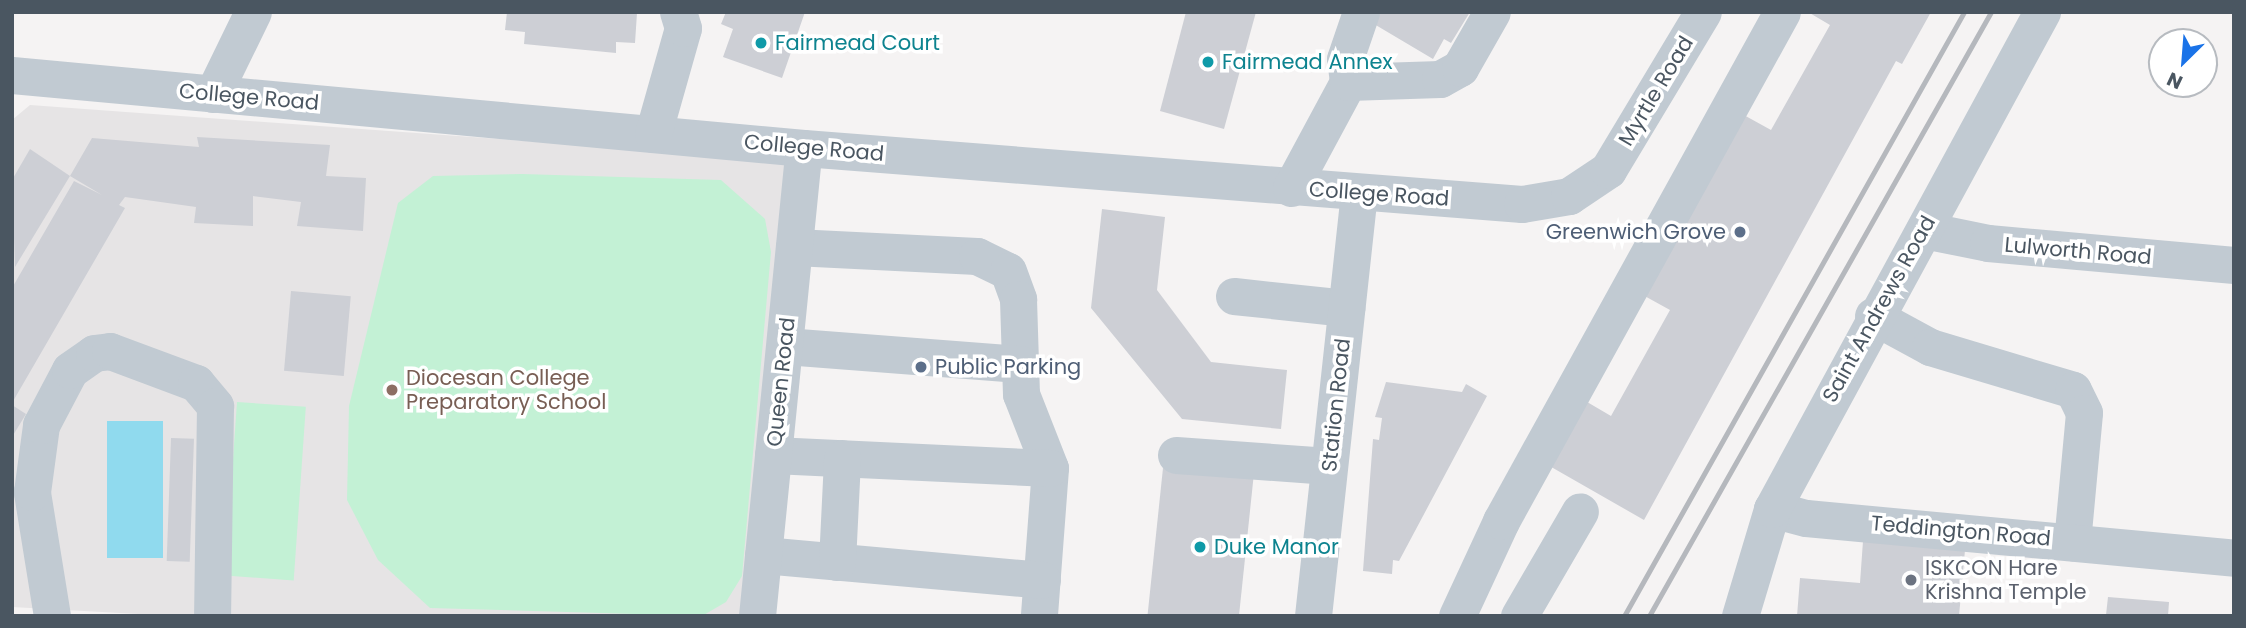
<!DOCTYPE html>
<html>
<head>
<meta charset="utf-8">
<style>
	body { margin:0 }
	#map { position:relative; width:2246px; height:628px; overflow:hidden; background:#f5f3f3; font-family:Poppins,sans-serif }
	div>[style] { position:absolute }
	[style*='--x'] { left:calc(var(--x)*1px); top:calc(var(--y)*1px); width:calc(var(--w)*1px); rotate:calc(var(--a)*1deg) }
	.education>* { inset:0; background:#e6e4e5 }
	.green>* { inset:0; background:#c3f1d5; transform-origin:0 0 }
	.water>* { inset:0; background:#90daee; transform-origin:0 0 }
	.building>* { inset:0; background:#cdcfd5; transform-origin:0 0 }
	.minor>* { height:37px; margin:-18.5px; padding:0 18.5px; transform-origin:18.5px; border-radius:18.5px; background:#c1cad2 }
	.rail>* { height:5px; margin:-2.5px; padding:0 2.5px; transform-origin:2.5px; border-radius:2.5px; background:#b5b8bd }
	.dots>* { width:19px; height:19px; translate:-50% -50%; box-sizing:border-box; border:4px solid #fff; border-radius:50% }
	span { translate:-50% -50%; white-space:nowrap; text-align:center; line-height:1.15; -webkit-text-stroke:7px #fff; paint-order:stroke }
	.culture-label { font-size:21px; color:#0d838f }
	.left { translate:0 -50%; text-align:left }
	.street-label { font-size:21px; color:#4a5661 }
	.service-label { font-size:21px; color:#4e5e75 }
	.right { translate:-100% -50%; text-align:right }
	.education-label { font-size:21px; color:#785e54 }
	.worship-label { font-size:21px; color:#5b616d }
	.frame { position:absolute; inset:0; border:14px solid #4a5661; pointer-events:none }
	.north { position:absolute; left:2148px; top:28px; width:70px; height:70px; box-sizing:border-box; background:#fff; border:2px solid #b7bbc0; border-radius:50%; rotate:205deg; font-size:19px; font-weight:700; line-height:28px; text-align:center; color:#4a5661 }
	.north::after { content:''; display:block; margin:auto; width:24px; height:32px; background:#1a73e8; clip-path:polygon(50% 0,100% 100%,50% 72%,0 100%) }
</style>
</head>
<body>
<div id="map">
	<div class="education">
		<div style="clip-path:polygon(30px 105px,787px 160px,747px 616px,174px 616px,12px 607px,12px 120px)"></div>
	</div>
	<div class="green">
		<div style="clip-path:polygon(522px 174px,721px 180px,765px 219px,771px 252px,742px 576px,726px 602px,702px 616px,430px 608px,378px 560px,347px 500px,349px 406px,398px 203px,433px 176px)"></div>
		<div style="left:237px;top:402px;width:69px;height:174px;rotate:4deg"></div>
	</div>
	<div class="water">
		<div style="left:107px;top:421px;width:56px;height:137px"></div>
	</div>
	<div class="building">
		<div style="clip-path:polygon(507px 12px,637px 13px,635px 43px,616px 42px,616px 53px,524px 44px,525px 32px,505px 30px)"></div>
		<div style="clip-path:polygon(726px 12px,805px 12px,782px 78px,723px 57px,733px 29px,721px 24px)"></div>
		<div style="clip-path:polygon(1186px 12px,1256px 12px,1224px 129px,1160px 111px)"></div>
		<div style="clip-path:polygon(1381px 12px,1470px 12px,1451px 43px,1444px 39px,1433px 59px,1374px 24px)"></div>
		<div style="clip-path:polygon(1808px 12px,1931px 12px,1902px 64px,1896px 61px,1644px 520px,1546px 464px,1582px 399px,1611px 416px,1670px 310px,1641px 294px,1742px 114px,1771px 130px,1830px 25px)"></div>
		<div style="clip-path:polygon(197px 137px,330px 145px,326px 176px,366px 178px,363px 231px,297px 226px,301px 202px,253px 196px,253px 226px,194px 223px,196px 207px,125px 197px,119px 205px,125px 208px,12px 403px,12px 288px,74px 181px,102px 195px,70px 176px,92px 138px,199px 147px)"></div>
		<div style="clip-path:polygon(30px 149px,70px 176px,15px 267px,12px 180px)"></div>
		<div style="clip-path:polygon(1102px 209px,1165px 217px,1157px 290px,1211px 362px,1287px 370px,1281px 429px,1182px 419px,1091px 308px)"></div>
		<div style="left:291px;top:291px;width:60px;height:80px;rotate:5deg"></div>
		<div style="clip-path:polygon(1386px 382px,1462px 392px,1466px 384px,1487px 396px,1399px 561px,1393px 560px,1392px 574px,1363px 571px,1373px 439px,1379px 440px,1382px 418px,1375px 417px)"></div>
		<div style="clip-path:polygon(12px 405px,26px 414px,12px 437px)"></div>
		<div style="left:171px;top:438px;width:23px;height:123px;rotate:2deg"></div>
		<div style="left:1163px;top:468px;width:91px;height:149px;rotate:6deg"></div>
		<div style="clip-path:polygon(1863px 541px,1965px 550px,1959px 616px,1797px 616px,1800px 578px,1860px 583px)"></div>
		<div style="clip-path:polygon(2108px 597px,2169px 602px,2168px 616px,2106px 615px)"></div>
	</div>
	<div class="minor">
		<div style="--x:12;--y:75;--w:795;--a:5.27"></div>
		<div style="--x:804;--y:148;--w:720;--a:4.46"></div>
		<div style="--x:1522;--y:204;--w:48;--a:-9.7"></div>
		<div style="--x:1569;--y:196;--w:47;--a:-33.7"></div>
		<div style="--x:1608;--y:170;--w:184;--a:-59"></div>
		<div style="--x:1348;--y:82;--w:23;--a:-97"></div>
		<div style="--x:1345;--y:59;--w:50;--a:-71.2"></div>
		<div style="--x:213;--y:94;--w:91;--a:-64"></div>
		<div style="--x:653;--y:134;--w:110;--a:-74.2"></div>
		<div style="--x:683;--y:28;--w:17;--a:-107"></div>
		<div style="--x:1291;--y:188;--w:120;--a:-61.7"></div>
		<div style="--x:1348;--y:82;--w:92;--a:-1.9"></div>
		<div style="--x:1440;--y:79;--w:23;--a:-29"></div>
		<div style="--x:1460;--y:68;--w:64;--a:-60.3"></div>
		<div style="--x:1924;--y:230;--w:65;--a:11.5"></div>
		<div style="--x:1988;--y:243;--w:247;--a:5.1"></div>
		<div style="--x:794;--y:247;--w:183;--a:2.8"></div>
		<div style="--x:977;--y:256;--w:34;--a:26"></div>
		<div style="--x:1008;--y:271;--w:30;--a:70"></div>
		<div style="--x:1018;--y:299;--w:95;--a:88.2"></div>
		<div style="--x:1021;--y:394;--w:79;--a:68.6"></div>
		<div style="--x:1050;--y:468;--w:148;--a:94.3"></div>
		<div style="--x:1234;--y:296;--w:113;--a:6.1"></div>
		<div style="--x:1873;--y:316;--w:65;--a:28.5"></div>
		<div style="--x:1930;--y:347;--w:149;--a:16.7"></div>
		<div style="--x:2073;--y:390;--w:25;--a:64"></div>
		<div style="--x:2084;--y:413;--w:130;--a:95.3"></div>
		<div style="--x:785;--y:346;--w:236;--a:4.4"></div>
		<div style="--x:773;--y:455;--w:277;--a:2.7"></div>
		<div style="--x:1176;--y:455;--w:153;--a:4.1"></div>
		<div style="--x:1772;--y:509;--w:35;--a:15"></div>
		<div style="--x:1806;--y:518;--w:430;--a:5.3"></div>
		<div style="--x:763;--y:555;--w:280;--a:5.1"></div>
		<div style="--x:837;--y:562;--w:104;--a:-87.2"></div>
		<div style="--x:52;--y:616;--w:126;--a:-99.2"></div>
		<div style="--x:32;--y:492;--w:68;--a:-82.3"></div>
		<div style="--x:41;--y:425;--w:62;--a:-62.2"></div>
		<div style="--x:70;--y:370;--w:29;--a:-35"></div>
		<div style="--x:94;--y:353;--w:16;--a:-7"></div>
		<div style="--x:110;--y:351;--w:92;--a:20.4"></div>
		<div style="--x:196;--y:383;--w:30;--a:50"></div>
		<div style="--x:215;--y:406;--w:210;--a:90.8"></div>
		<div style="--x:757;--y:616;--w:470;--a:-84.3"></div>
		<div style="--x:1313;--y:616;--w:424;--a:-83.8"></div>
		<div style="--x:1457;--y:616;--w:105;--a:-65.1"></div>
		<div style="--x:1501;--y:521;--w:581;--a:-61.1"></div>
		<div style="--x:1519;--y:616;--w:121;--a:-59.8"></div>
		<div style="--x:1740;--y:616;--w:112;--a:-73.3"></div>
		<div style="--x:1772;--y:509;--w:566;--a:-61.49"></div>
	</div>
	<div class="rail">
		<div style="--x:1624;--y:616;--w:693;--a:-60.62"></div>
		<div style="--x:1649;--y:616;--w:694;--a:-60.48"></div>
	</div>
	<div class="dots">
		<div style="left:761px;top:43px;background:#0f9aa8"></div>
		<div style="left:1208px;top:62px;background:#0f9aa8"></div>
		<div style="left:1740px;top:232px;background:#5c6f8a"></div>
		<div style="left:921px;top:367px;background:#5c6f8a"></div>
		<div style="left:392px;top:390px;background:#8d6e63"></div>
		<div style="left:1200px;top:547px;background:#0f9aa8"></div>
		<div style="left:1911px;top:580px;background:#6b7280"></div>
	</div>
	<div class="culture-label">
		<span class="left" style="left:775px;top:43px">Fairmead Court</span>
		<span class="left" style="left:1222px;top:62px">Fairmead Annex</span>
		<span class="left" style="left:1214px;top:547px">Duke Manor</span>
	</div>
	<div class="street-label">
		<span style="left:1656px;top:91px;rotate:-59deg">Myrtle Road</span>
		<span style="left:249px;top:97px;rotate:5deg">College Road</span>
		<span style="left:814px;top:148px;rotate:5deg">College Road</span>
		<span style="left:1379px;top:194px;rotate:4deg">College Road</span>
		<span style="left:2078px;top:251px;rotate:5deg">Lulworth Road</span>
		<span style="left:1879px;top:309px;rotate:-61deg">Saint Andrews Road</span>
		<span style="left:781px;top:382px;rotate:-84deg">Queen Road</span>
		<span style="left:1336px;top:405px;rotate:-84deg">Station Road</span>
		<span style="left:1961px;top:531px;rotate:5deg">Teddington Road</span>
	</div>
	<div class="service-label">
		<span class="right" style="left:1726px;top:232px">Greenwich Grove</span>
		<span class="left" style="left:935px;top:367px">Public Parking</span>
	</div>
	<div class="education-label">
		<span class="left" style="left:406px;top:390px">Diocesan College<br>Preparatory School</span>
	</div>
	<div class="worship-label">
		<span class="left" style="left:1925px;top:580px">ISKCON Hare<br>Krishna Temple</span>
	</div>
	<div class="frame"></div>
	<div class="north">N</div>
</div>
</body>
</html>
